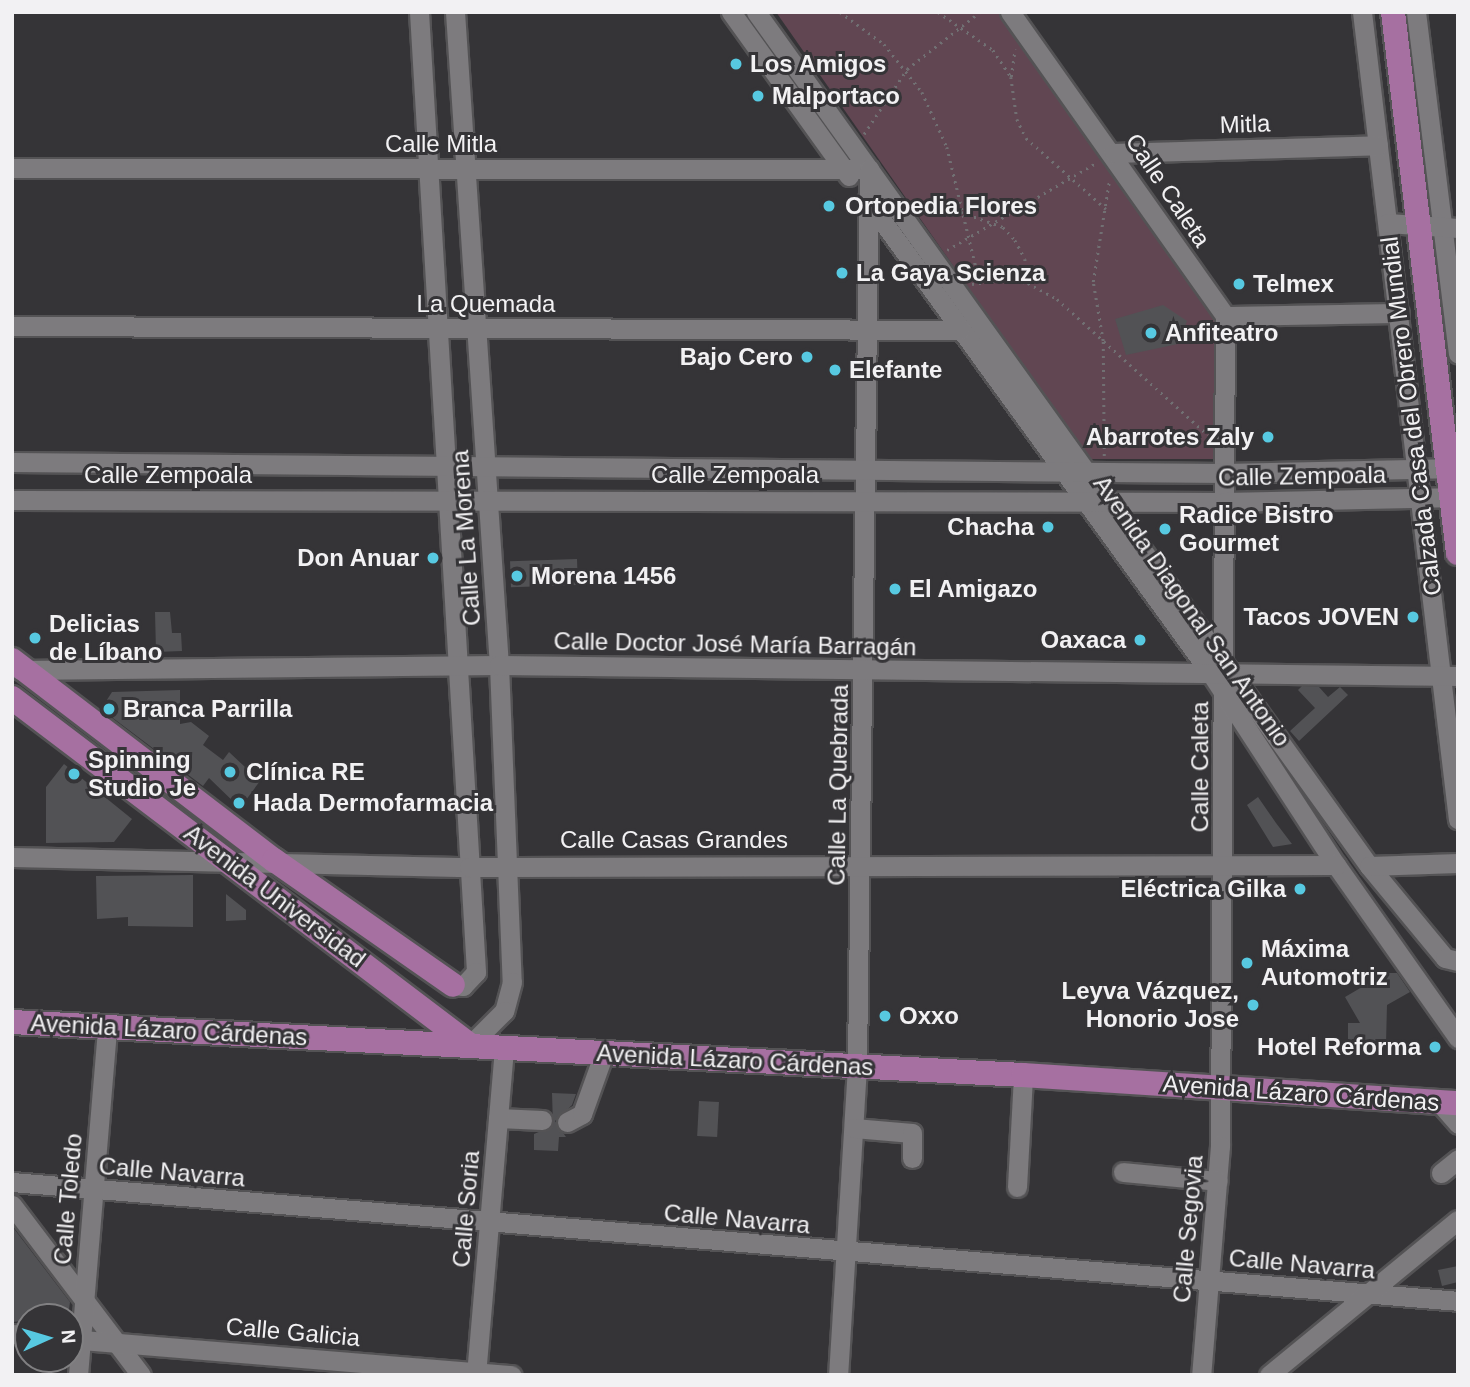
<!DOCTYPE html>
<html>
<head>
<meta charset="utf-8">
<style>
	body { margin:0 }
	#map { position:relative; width:1470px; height:1387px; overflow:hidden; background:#353437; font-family:Helvetica,sans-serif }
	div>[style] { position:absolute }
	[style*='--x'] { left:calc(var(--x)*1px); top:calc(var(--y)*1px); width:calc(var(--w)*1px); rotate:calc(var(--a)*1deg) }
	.green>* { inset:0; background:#614652 }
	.building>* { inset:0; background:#525255; transform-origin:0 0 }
	.path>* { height:2.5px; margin-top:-1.25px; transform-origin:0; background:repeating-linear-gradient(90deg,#717073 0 2px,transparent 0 7px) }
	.roads { filter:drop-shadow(2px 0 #545355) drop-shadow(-2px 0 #545355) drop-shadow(0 2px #545355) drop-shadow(0 -2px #545355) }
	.minor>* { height:19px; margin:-9.5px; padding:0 9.5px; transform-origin:9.5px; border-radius:9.5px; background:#7d7b7e }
	.major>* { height:24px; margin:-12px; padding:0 12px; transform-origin:12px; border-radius:12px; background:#a670a1 }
	.dots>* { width:19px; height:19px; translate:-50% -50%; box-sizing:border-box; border:4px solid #353437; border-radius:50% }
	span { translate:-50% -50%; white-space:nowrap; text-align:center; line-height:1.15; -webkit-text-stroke:6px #353437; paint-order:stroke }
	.poi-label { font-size:24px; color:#f2f1f3; font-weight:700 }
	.left { translate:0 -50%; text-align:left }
	.right { translate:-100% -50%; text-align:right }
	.street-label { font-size:24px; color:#f2f1f3 }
	.frame { position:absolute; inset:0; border:14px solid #f2f1f3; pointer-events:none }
	.north { position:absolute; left:14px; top:1303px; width:70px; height:70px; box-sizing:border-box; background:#353437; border:2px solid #818082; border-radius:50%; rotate:86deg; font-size:19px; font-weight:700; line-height:28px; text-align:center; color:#f2f1f3 }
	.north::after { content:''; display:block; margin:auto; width:24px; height:32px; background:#57c9e1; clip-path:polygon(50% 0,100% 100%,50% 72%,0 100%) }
</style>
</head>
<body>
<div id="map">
	<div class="green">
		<div style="clip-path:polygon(776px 12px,998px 12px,1217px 320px,1216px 459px,1088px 459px)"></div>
	</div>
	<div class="building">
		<div style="clip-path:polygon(1163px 305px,1187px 321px,1178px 344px,1126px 355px,1115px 319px)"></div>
		<div style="left:577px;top:559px;width:26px;height:67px;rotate:88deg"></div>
		<div style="clip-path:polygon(155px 612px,170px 612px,172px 633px,181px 633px,182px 651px,156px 652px)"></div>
		<div style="clip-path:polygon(1302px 686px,1319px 687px,1328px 697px,1340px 687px,1348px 695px,1299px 741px,1290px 731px,1315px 708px,1298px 690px)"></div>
		<div style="clip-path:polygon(180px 690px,180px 724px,191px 722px,209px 736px,203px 745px,223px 760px,229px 752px,260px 781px,240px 808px,209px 778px,203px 786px,101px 709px,112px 692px)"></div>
		<div style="clip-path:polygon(64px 764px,132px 819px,114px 842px,46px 843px,46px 787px)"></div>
		<div style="clip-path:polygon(1258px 797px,1276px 823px,1292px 844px,1273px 847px,1247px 805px)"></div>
		<div style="clip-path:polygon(193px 875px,193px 927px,128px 926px,128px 917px,97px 919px,96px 876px)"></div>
		<div style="clip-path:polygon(226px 894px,246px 910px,246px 920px,226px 921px)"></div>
		<div style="clip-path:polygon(1386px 973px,1397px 973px,1410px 992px,1387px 1005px,1386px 1044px,1348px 1040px,1348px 1023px,1360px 1023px,1345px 997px)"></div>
		<div style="clip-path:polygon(552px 1093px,576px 1094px,572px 1105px,555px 1121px,566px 1137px,559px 1137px,558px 1151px,534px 1150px,534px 1134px,553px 1126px)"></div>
		<div style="left:699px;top:1101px;width:20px;height:35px;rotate:3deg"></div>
		<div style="clip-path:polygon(12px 1226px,70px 1302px,68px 1317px,12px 1322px)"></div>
		<div style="clip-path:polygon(1458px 1266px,1458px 1282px,1442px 1286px,1438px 1270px)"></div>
	</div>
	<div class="path">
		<div style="--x:840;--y:12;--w:54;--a:36"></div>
		<div style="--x:884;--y:44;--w:61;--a:51.6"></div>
		<div style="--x:922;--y:92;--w:60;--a:65.6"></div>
		<div style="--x:947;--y:147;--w:140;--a:76.4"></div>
		<div style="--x:938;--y:12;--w:67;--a:34.6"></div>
		<div style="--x:993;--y:50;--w:32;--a:56"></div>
		<div style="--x:1011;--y:77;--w:42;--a:81.9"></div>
		<div style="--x:1017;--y:119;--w:21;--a:65"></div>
		<div style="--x:1026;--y:138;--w:107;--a:41.6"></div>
		<div style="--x:1011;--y:77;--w:28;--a:-82"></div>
		<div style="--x:864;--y:134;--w:78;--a:-56.5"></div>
		<div style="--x:907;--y:69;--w:93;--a:-38"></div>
		<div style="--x:961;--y:212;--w:45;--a:19.7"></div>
		<div style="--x:1003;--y:227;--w:18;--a:47"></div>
		<div style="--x:1015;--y:240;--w:21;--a:62"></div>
		<div style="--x:1025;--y:259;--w:24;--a:83"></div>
		<div style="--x:947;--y:250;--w:173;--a:-30.3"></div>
		<div style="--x:972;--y:284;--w:37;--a:-8"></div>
		<div style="--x:1009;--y:279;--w:19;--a:12"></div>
		<div style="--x:1028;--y:283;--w:33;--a:29"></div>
		<div style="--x:1057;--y:299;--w:203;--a:42"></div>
		<div style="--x:1104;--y:456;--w:115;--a:-90.5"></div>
		<div style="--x:1103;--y:341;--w:60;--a:-99.6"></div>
		<div style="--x:1093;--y:282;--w:101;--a:-80.9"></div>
	</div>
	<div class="roads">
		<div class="minor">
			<div style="--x:419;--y:12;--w:962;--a:86.6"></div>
			<div style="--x:476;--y:972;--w:19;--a:133"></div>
			<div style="--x:463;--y:986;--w:10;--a:-174"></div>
			<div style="--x:455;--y:12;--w:654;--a:86.15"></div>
			<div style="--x:499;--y:665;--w:317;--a:87.7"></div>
			<div style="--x:512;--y:982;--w:30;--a:105"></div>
			<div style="--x:504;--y:1011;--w:48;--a:135"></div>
			<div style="--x:731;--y:12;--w:202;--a:54.3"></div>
			<div style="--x:756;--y:12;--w:1051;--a:54.33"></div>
			<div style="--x:1369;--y:866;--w:119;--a:50.4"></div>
			<div style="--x:1445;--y:958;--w:13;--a:13"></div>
			<div style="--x:1010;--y:12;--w:372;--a:54.7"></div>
			<div style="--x:1225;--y:316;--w:830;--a:90.35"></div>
			<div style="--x:1220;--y:1146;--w:230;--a:94.7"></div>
			<div style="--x:1362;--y:12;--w:813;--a:83.22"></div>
			<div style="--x:1416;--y:12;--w:344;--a:83"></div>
			<div style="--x:1114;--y:153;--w:264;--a:-1.7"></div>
			<div style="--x:12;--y:168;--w:857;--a:0.07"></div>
			<div style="--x:869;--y:169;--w:897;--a:90.77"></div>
			<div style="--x:857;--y:1066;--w:310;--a:93.5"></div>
			<div style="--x:867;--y:200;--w:587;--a:54.01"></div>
			<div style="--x:1212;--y:675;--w:227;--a:56.9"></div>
			<div style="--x:1336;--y:865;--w:212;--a:54.8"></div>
			<div style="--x:1388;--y:223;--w:70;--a:4.1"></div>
			<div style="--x:1225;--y:316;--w:174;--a:-1"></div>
			<div style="--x:12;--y:326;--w:948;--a:0.24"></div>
			<div style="--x:12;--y:462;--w:1212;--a:0.52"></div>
			<div style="--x:1224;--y:473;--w:234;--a:-1.2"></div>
			<div style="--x:12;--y:500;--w:1212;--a:0.09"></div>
			<div style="--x:1224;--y:502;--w:234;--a:-1.2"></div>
			<div style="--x:20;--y:670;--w:479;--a:-0.6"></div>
			<div style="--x:499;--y:665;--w:959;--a:0.66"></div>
			<div style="--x:12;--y:857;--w:457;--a:1.3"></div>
			<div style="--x:469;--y:867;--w:867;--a:-0.13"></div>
			<div style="--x:1369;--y:866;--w:89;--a:-1.9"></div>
			<div style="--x:1439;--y:1102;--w:29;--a:49"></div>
			<div style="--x:498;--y:1118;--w:44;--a:2.6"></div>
			<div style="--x:567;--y:1122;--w:17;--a:-28"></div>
			<div style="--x:582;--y:1114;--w:65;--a:-70.2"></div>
			<div style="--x:854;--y:1128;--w:58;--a:4.9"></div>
			<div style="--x:912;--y:1133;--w:25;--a:90"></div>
			<div style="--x:1123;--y:1172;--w:95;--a:5.4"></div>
			<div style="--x:1441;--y:1173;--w:22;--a:-39"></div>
			<div style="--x:12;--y:1182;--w:1451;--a:4.7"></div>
			<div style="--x:1017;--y:1187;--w:112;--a:-86.9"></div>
			<div style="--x:12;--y:1205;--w:213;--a:52.8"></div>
			<div style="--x:12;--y:1334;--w:16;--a:4"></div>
			<div style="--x:70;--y:1339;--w:443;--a:4.7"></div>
			<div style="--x:78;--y:1375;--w:349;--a:-85.2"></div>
			<div style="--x:476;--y:1375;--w:329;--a:-85.1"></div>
			<div style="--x:1269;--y:1375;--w:244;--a:-39.4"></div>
		</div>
		<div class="major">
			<div style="--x:1393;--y:12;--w:545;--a:83.15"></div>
			<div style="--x:12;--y:660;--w:330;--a:37.4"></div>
			<div style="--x:274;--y:860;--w:218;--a:34.9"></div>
			<div style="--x:12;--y:698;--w:575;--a:37.15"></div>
			<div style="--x:12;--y:1022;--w:1012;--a:3"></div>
			<div style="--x:1023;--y:1075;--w:436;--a:3.7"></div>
		</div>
	</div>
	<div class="dots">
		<div style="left:736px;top:64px;background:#57c9e1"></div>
		<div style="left:758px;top:96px;background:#57c9e1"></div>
		<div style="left:829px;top:206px;background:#57c9e1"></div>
		<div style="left:842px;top:273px;background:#57c9e1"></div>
		<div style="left:1239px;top:284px;background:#57c9e1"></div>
		<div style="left:1151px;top:333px;background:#57c9e1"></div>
		<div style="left:807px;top:357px;background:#57c9e1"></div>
		<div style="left:835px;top:370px;background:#57c9e1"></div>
		<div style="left:1268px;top:437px;background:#57c9e1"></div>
		<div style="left:1048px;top:527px;background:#57c9e1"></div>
		<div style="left:1165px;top:529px;background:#57c9e1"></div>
		<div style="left:433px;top:558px;background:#57c9e1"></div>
		<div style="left:517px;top:576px;background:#57c9e1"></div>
		<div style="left:895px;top:589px;background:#57c9e1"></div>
		<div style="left:1413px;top:617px;background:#57c9e1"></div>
		<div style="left:35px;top:638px;background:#57c9e1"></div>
		<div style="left:1140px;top:640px;background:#57c9e1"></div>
		<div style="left:109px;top:709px;background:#57c9e1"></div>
		<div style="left:230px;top:772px;background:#57c9e1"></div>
		<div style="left:74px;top:774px;background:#57c9e1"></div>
		<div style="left:239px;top:803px;background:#57c9e1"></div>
		<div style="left:1300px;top:889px;background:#57c9e1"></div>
		<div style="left:1247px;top:963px;background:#57c9e1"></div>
		<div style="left:1253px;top:1005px;background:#57c9e1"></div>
		<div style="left:885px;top:1016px;background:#57c9e1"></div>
		<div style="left:1435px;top:1047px;background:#57c9e1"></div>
	</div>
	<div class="poi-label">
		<span class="left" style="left:750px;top:64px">Los Amigos</span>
		<span class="left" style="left:772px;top:96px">Malportaco</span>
		<span class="left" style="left:845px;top:206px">Ortopedia Flores</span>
		<span class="left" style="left:856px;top:273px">La Gaya Scienza</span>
		<span class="left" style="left:1253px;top:284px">Telmex</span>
		<span class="left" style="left:1165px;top:333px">Anfiteatro</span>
		<span class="right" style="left:793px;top:357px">Bajo Cero</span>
		<span class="left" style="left:849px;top:370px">Elefante</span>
		<span class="right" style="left:1254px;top:437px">Abarrotes Zaly</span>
		<span class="left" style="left:1179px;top:529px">Radice Bistro<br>Gourmet</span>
		<span class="right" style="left:1034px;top:527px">Chacha</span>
		<span class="right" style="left:419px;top:558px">Don Anuar</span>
		<span class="left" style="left:531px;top:576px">Morena 1456</span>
		<span class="left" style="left:909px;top:589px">El Amigazo</span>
		<span class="right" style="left:1399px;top:617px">Tacos JOVEN</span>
		<span class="left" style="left:49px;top:638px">Delicias<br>de Líbano</span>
		<span class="right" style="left:1126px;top:640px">Oaxaca</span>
		<span class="left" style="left:123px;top:709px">Branca Parrilla</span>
		<span class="left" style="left:88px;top:774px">Spinning<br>Studio Je</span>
		<span class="left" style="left:246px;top:772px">Clínica RE</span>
		<span class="left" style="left:253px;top:803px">Hada Dermofarmacia</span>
		<span class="right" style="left:1286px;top:889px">Eléctrica Gilka</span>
		<span class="left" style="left:1261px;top:963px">Máxima<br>Automotriz</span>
		<span class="right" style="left:1239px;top:1005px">Leyva Vázquez,<br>Honorio Jose</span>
		<span class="left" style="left:899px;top:1016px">Oxxo</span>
		<span class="right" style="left:1421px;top:1047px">Hotel Reforma</span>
	</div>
	<div class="street-label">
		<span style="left:1245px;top:124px;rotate:-2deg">Mitla</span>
		<span style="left:441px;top:144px">Calle Mitla</span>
		<span style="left:1168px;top:190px;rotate:56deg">Calle Caleta</span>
		<span style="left:486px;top:304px">La Quemada</span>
		<span style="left:1411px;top:416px;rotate:-97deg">Calzada Casa del Obrero Mundial</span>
		<span style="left:168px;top:475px">Calle Zempoala</span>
		<span style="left:735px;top:475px">Calle Zempoala</span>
		<span style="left:1302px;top:476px;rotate:-1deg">Calle Zempoala</span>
		<span style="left:466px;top:538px;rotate:-94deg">Calle La Morena</span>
		<span style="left:1192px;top:611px;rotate:55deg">Avenida Diagonal San Antonio</span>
		<span style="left:735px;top:644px;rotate:1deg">Calle Doctor José María Barragán</span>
		<span style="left:1200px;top:767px;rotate:-90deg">Calle Caleta</span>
		<span style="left:838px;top:785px;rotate:-89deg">Calle La Quebrada</span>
		<span style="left:674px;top:840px">Calle Casas Grandes</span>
		<span style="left:275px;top:896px;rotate:37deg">Avenida Universidad</span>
		<span style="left:169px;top:1030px;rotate:3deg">Avenida Lázaro Cárdenas</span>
		<span style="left:735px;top:1060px;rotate:3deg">Avenida Lázaro Cárdenas</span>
		<span style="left:1301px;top:1093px;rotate:4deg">Avenida Lázaro Cárdenas</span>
		<span style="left:172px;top:1172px;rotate:5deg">Calle Navarra</span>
		<span style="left:68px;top:1199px;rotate:-85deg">Calle Toledo</span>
		<span style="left:466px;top:1209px;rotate:-85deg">Calle Soria</span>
		<span style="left:737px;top:1219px;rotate:5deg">Calle Navarra</span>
		<span style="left:1188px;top:1229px;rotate:-85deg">Calle Segovia</span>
		<span style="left:1302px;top:1264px;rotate:5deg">Calle Navarra</span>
		<span style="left:293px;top:1332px;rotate:5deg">Calle Galicia</span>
	</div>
	<div class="frame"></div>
	<div class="north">N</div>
</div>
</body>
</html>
